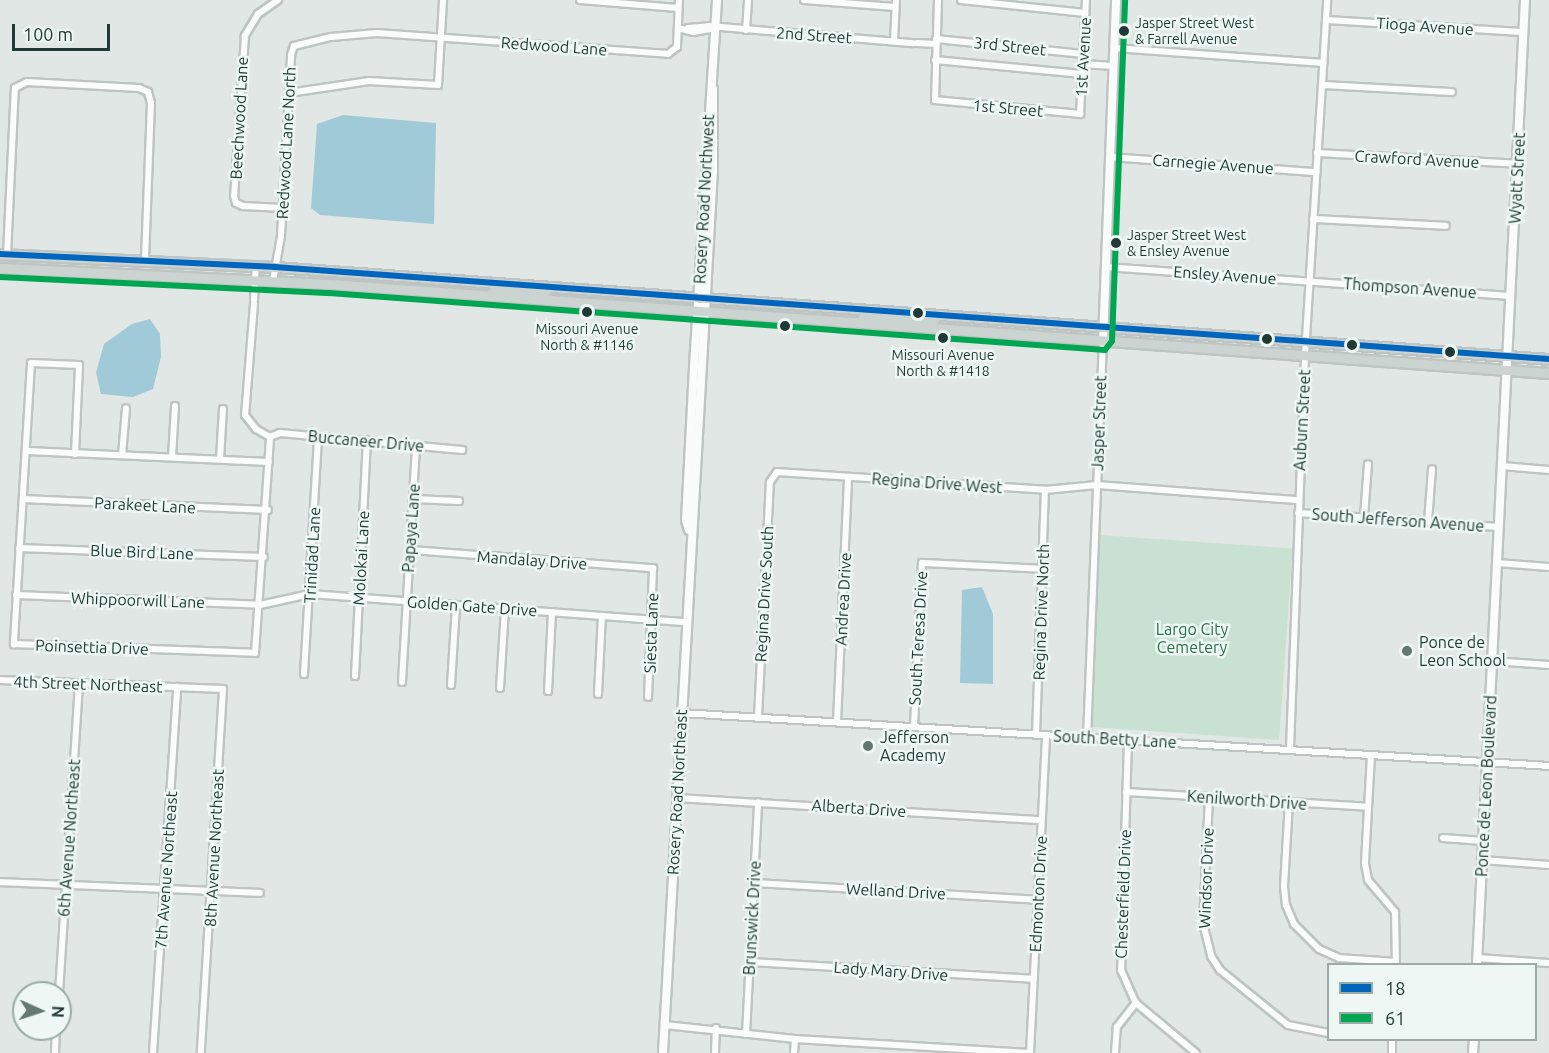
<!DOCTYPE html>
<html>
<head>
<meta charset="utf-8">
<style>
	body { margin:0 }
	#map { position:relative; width:1549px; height:1053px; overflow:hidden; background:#e1e7e5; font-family:Ubuntu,sans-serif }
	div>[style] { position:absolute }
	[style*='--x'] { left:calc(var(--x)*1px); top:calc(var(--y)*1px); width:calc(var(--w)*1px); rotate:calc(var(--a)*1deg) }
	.green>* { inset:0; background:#c9e1d2; transform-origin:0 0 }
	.water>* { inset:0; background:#a0cad7 }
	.roads { filter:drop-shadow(2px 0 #bec4c2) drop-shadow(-2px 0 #bec4c2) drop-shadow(0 2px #bec4c2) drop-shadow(0 -2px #bec4c2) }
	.minor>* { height:6px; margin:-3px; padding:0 3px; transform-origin:3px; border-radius:3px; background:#fafbfb }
	.tertiary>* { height:8px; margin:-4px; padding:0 4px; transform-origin:4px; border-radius:4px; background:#fafbfb }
	.primary>* { height:9px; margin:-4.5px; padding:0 4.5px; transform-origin:4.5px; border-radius:4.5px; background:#ccd4d2 }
	.bus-1>* { height:6px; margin:-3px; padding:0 3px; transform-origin:3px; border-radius:3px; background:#0065bd }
	.bus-2>* { height:6px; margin:-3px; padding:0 3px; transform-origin:3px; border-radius:3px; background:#00a651 }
	.dots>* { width:16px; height:16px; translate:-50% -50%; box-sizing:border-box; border:3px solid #eef7f3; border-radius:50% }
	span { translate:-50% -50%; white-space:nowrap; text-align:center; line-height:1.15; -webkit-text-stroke:5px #eef7f3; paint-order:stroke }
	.bus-label { font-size:14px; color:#1f3a35 }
	.left { translate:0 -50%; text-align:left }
	.street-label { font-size:16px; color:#1f3a35 }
	.park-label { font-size:16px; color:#29714b }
	.poi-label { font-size:16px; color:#1f3a35 }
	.legend { position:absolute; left:1327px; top:963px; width:210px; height:78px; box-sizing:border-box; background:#eef7f3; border:2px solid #9baba7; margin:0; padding:8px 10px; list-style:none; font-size:18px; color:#1f3a35 }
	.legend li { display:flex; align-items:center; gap:12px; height:30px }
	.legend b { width:30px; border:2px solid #9baba7 }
	.north { position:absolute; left:12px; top:981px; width:60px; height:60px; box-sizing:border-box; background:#eef7f3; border:2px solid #9baba7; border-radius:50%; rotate:93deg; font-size:16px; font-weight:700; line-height:24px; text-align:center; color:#1f3a35 }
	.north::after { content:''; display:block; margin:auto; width:21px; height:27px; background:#637773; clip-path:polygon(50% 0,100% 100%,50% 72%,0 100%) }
	.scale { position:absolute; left:12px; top:24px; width:98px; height:27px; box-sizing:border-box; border:3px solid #1f3a35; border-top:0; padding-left:8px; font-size:18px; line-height:21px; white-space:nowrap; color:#1f3a35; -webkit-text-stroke:4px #eef7f3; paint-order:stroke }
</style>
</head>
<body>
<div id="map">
	<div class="green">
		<div style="left:1099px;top:535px;width:194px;height:192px;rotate:4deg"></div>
	</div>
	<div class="water">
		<div style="clip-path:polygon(343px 115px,436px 123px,434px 224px,320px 215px,311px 208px,317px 124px)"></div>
		<div style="clip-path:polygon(150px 319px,160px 334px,161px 357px,153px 389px,133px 397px,101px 394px,96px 372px,104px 344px,132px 324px)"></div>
		<div style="clip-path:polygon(982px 587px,993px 614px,993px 684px,960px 683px,962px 590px)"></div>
	</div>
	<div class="roads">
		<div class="minor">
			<div style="--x:278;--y:0;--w:24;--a:145"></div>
			<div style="--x:258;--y:14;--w:26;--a:121"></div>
			<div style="--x:245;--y:36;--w:160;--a:93.9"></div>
			<div style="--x:234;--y:196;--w:7;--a:74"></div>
			<div style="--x:236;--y:203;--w:8;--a:23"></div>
			<div style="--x:243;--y:206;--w:40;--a:2.9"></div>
			<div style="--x:580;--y:0;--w:98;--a:4.7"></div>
			<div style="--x:804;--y:0;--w:91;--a:4.4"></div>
			<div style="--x:938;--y:0;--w:100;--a:91.7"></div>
			<div style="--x:935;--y:100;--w:146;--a:5.5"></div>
			<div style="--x:1080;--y:114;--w:114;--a:-87"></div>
			<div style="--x:961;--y:0;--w:125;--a:6"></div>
			<div style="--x:1326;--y:20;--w:197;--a:3.5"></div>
			<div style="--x:678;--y:28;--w:16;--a:15"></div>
			<div style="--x:693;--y:32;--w:22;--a:-10"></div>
			<div style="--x:688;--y:28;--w:21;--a:-5"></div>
			<div style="--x:709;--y:26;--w:205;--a:4.8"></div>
			<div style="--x:746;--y:30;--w:30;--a:-86"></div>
			<div style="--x:936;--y:39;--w:148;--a:5.8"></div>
			<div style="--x:894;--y:41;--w:41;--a:-87.2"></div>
			<div style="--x:917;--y:43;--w:19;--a:3"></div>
			<div style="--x:1114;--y:48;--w:210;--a:4.1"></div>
			<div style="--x:935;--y:60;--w:148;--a:5.4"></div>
			<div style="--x:1083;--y:64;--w:30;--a:4"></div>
			<div style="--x:1322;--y:85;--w:130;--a:3.1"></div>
			<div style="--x:289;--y:93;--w:81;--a:-8.5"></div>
			<div style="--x:369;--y:81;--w:69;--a:3.3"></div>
			<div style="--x:438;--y:85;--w:85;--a:-86.6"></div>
			<div style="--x:1317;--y:153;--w:201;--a:3.1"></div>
			<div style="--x:1110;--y:157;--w:207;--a:4.2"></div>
			<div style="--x:1313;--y:219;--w:133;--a:3"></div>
			<div style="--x:7;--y:255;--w:167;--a:-87.3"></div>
			<div style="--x:15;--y:88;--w:13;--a:-27"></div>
			<div style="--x:27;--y:82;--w:112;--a:3.1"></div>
			<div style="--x:139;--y:88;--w:10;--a:24"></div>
			<div style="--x:148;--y:92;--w:11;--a:75"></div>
			<div style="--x:151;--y:103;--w:158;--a:92.2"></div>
			<div style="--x:1105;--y:267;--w:407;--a:4.1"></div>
			<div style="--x:273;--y:281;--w:46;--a:-79.9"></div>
			<div style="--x:281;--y:236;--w:181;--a:-86.8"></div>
			<div style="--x:291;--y:55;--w:9;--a:-72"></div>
			<div style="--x:294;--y:46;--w:38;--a:-14"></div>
			<div style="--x:331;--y:37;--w:46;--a:-5"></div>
			<div style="--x:377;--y:33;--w:292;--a:4.1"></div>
			<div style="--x:668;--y:54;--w:11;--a:-38"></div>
			<div style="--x:677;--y:47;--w:47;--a:-87.6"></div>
			<div style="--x:254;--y:300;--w:34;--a:-87"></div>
			<div style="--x:254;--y:304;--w:111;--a:94.6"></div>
			<div style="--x:245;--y:415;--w:18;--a:52"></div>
			<div style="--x:256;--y:429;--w:16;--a:30"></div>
			<div style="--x:270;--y:437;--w:11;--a:-22"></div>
			<div style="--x:280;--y:433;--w:183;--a:5.3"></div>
			<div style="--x:27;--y:451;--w:242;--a:2.6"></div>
			<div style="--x:75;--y:454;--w:89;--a:-87.4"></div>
			<div style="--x:79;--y:365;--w:48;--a:-177.6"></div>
			<div style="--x:31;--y:363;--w:282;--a:93.5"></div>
			<div style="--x:14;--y:644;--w:241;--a:2.1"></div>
			<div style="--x:255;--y:653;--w:217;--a:-86"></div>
			<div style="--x:122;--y:455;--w:47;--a:-85.1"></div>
			<div style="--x:172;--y:457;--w:51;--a:-86.6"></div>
			<div style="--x:220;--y:459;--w:50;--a:-86.6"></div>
			<div style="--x:1502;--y:466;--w:47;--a:4.9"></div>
			<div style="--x:23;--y:499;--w:245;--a:2.6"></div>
			<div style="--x:413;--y:499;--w:46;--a:2.5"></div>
			<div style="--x:1298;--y:513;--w:201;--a:4"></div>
			<div style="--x:1364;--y:517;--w:53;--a:-85.7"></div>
			<div style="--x:1428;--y:522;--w:53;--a:-85.7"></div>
			<div style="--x:19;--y:548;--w:245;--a:2.1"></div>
			<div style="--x:411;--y:550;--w:243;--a:4.3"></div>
			<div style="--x:653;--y:568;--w:129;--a:92.2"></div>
			<div style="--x:1497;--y:563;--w:52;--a:4.4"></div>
			<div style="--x:16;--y:595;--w:244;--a:2.3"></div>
			<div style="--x:260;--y:605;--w:51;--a:-12.4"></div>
			<div style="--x:310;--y:594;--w:377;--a:4.3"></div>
			<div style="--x:1493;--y:661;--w:56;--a:4.1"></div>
			<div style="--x:304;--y:674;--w:238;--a:-86.6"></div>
			<div style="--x:355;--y:676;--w:236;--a:-87.1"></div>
			<div style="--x:0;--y:680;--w:223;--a:2.3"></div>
			<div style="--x:223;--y:689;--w:365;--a:93.5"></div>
			<div style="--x:402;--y:682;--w:236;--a:-86.6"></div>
			<div style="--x:451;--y:685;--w:79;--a:-86.4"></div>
			<div style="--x:500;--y:688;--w:79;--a:-86.4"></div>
			<div style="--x:548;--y:691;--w:79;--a:-87.1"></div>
			<div style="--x:598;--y:694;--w:78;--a:-87.1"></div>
			<div style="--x:681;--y:713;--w:870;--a:3.49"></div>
			<div style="--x:758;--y:717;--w:235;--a:-87.1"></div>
			<div style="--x:770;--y:482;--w:12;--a:-55"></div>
			<div style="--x:777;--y:472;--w:269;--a:3.8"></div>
			<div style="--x:1045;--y:490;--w:52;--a:-5.5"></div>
			<div style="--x:1097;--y:485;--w:202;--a:4.3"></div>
			<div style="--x:837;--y:722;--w:245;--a:-87.4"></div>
			<div style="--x:914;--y:726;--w:163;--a:-87.2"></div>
			<div style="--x:922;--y:563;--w:121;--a:2.8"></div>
			<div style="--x:1036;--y:734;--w:244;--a:-87.9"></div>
			<div style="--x:1087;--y:738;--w:397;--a:-87.7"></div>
			<div style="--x:1128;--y:740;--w:230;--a:91.7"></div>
			<div style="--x:1121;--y:970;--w:36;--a:66"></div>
			<div style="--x:1136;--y:1003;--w:78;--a:39.8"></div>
			<div style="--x:1290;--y:748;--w:394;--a:-87.8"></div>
			<div style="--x:1305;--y:354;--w:355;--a:-86.4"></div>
			<div style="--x:1371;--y:755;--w:109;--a:93.2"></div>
			<div style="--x:1365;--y:864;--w:16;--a:79"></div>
			<div style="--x:1368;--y:880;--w:42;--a:49.8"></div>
			<div style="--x:1395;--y:912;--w:52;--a:88.9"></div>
			<div style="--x:1126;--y:792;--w:242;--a:3.5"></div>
			<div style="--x:1209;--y:797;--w:126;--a:92.7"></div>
			<div style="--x:1203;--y:923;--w:34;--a:76"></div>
			<div style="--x:1211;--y:956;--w:17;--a:57"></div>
			<div style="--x:1220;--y:970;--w:87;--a:39"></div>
			<div style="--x:1288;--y:1025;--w:41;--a:11.3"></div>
			<div style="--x:677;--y:798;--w:365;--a:3.5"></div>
			<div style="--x:1289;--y:802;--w:85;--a:93.4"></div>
			<div style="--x:1284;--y:887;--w:18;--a:84"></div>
			<div style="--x:1286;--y:905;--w:21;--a:67"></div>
			<div style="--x:1294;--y:924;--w:35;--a:45"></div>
			<div style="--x:1319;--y:949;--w:22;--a:24"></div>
			<div style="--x:1339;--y:958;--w:57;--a:4"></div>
			<div style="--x:1443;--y:838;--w:40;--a:4.3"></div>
			<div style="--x:1482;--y:860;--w:67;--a:4.3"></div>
			<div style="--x:0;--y:882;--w:260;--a:2.4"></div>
			<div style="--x:754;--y:883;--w:285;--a:3.4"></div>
			<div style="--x:1477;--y:958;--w:72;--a:4"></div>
			<div style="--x:750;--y:962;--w:284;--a:3.4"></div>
			<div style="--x:59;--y:993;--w:310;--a:-86.3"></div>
			<div style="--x:665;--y:1025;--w:131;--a:6.1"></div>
			<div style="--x:795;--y:1039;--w:235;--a:3.4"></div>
			<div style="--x:746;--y:1034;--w:232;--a:-87"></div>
			<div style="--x:55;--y:1053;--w:24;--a:-88"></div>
			<div style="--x:153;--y:1053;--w:367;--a:-86.2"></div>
			<div style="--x:715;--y:1053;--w:25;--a:-88"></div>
			<div style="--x:794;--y:1053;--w:14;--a:-86"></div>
			<div style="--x:1030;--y:1053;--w:318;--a:-87.1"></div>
			<div style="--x:1115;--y:1053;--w:26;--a:-86"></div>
			<div style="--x:1117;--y:1027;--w:31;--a:-52"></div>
			<div style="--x:1392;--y:1053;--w:13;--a:-90"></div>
		</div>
		<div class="tertiary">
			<div style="--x:1103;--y:341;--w:341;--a:-87.8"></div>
			<div style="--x:689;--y:530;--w:10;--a:-107"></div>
			<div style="--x:686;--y:520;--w:154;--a:-87"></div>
			<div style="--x:694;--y:366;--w:367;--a:-86.4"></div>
			<div style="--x:1477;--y:964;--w:965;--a:-87.15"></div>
			<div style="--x:663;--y:1053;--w:883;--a:-86.76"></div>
			<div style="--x:713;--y:171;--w:82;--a:-90"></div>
			<div style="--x:1473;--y:1053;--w:13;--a:-86"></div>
		</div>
		<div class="primary">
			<div style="--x:0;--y:254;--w:275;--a:2.7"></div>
			<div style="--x:275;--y:267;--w:1277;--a:4.13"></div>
			<div style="--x:0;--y:268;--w:330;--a:2.8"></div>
			<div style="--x:330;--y:284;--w:1222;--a:4.18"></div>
			<div style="--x:489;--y:296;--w:10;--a:-45"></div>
			<div style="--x:496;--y:289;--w:49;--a:3.5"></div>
			<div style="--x:863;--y:317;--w:28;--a:2"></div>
			<div style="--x:891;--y:318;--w:12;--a:-24"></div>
			<div style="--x:898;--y:324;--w:12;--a:-24"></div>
			<div style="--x:909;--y:319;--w:25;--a:2"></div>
		</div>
	</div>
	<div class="bus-1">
		<div style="--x:0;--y:254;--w:275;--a:2.7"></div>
		<div style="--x:275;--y:267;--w:1277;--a:4.13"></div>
	</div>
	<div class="bus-2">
		<div style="--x:0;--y:277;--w:329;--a:2.8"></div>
		<div style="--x:329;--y:293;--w:778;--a:4.2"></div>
		<div style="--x:1105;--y:350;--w:11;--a:-52"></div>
		<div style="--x:1112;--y:341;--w:341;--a:-87.8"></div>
	</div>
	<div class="dots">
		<div style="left:1124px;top:31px;background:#1f3a35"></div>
		<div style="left:1116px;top:243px;background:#1f3a35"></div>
		<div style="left:587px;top:312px;background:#1f3a35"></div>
		<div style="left:918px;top:313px;background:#1f3a35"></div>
		<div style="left:785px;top:326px;background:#1f3a35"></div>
		<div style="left:943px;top:338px;background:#1f3a35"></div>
		<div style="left:1267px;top:339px;background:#1f3a35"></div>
		<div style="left:1352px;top:345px;background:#1f3a35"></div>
		<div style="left:1450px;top:352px;background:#1f3a35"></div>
		<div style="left:1407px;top:651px;background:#637773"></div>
		<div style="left:868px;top:746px;background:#637773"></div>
	</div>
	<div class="bus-label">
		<span class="left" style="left:1135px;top:31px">Jasper Street West<br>&amp; Farrell Avenue</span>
		<span class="left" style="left:1127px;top:243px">Jasper Street West<br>&amp; Ensley Avenue</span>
		<span style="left:587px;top:337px">Missouri Avenue<br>North &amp; #1146</span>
		<span style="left:943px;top:363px">Missouri Avenue<br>North &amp; #1418</span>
	</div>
	<div class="street-label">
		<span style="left:1425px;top:26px;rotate:4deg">Tioga Avenue</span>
		<span style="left:814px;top:35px;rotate:4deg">2nd Street</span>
		<span style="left:554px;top:46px;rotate:4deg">Redwood Lane</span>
		<span style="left:1010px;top:46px;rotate:6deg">3rd Street</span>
		<span style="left:1083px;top:57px;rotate:-87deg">1st Avenue</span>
		<span style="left:1008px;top:108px;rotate:5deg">1st Street</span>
		<span style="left:239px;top:118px;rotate:-87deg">Beechwood Lane</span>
		<span style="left:286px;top:143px;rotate:-87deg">Redwood Lane North</span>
		<span style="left:1417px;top:159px;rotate:3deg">Crawford Avenue</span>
		<span style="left:1213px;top:164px;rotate:4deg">Carnegie Avenue</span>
		<span style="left:1517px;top:178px;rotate:-87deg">Wyatt Street</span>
		<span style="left:704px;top:199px;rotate:-87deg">Rosery Road Northwest</span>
		<span style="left:1225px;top:275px;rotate:4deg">Ensley Avenue</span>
		<span style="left:1410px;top:288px;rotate:4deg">Thompson Avenue</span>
		<span style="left:1302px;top:420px;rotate:-87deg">Auburn Street</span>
		<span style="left:1099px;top:423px;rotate:-88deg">Jasper Street</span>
		<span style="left:366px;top:441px;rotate:5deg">Buccaneer Drive</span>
		<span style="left:937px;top:483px;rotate:4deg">Regina Drive West</span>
		<span style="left:145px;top:505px;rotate:3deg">Parakeet Lane</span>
		<span style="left:1398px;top:520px;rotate:4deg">South Jefferson Avenue</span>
		<span style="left:411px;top:528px;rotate:-86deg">Papaya Lane</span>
		<span style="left:142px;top:552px;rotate:2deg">Blue Bird Lane</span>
		<span style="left:312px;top:555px;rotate:-87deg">Trinidad Lane</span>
		<span style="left:361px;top:558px;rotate:-87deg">Molokai Lane</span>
		<span style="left:532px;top:560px;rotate:4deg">Mandalay Drive</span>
		<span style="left:764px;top:594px;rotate:-87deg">Regina Drive South</span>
		<span style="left:843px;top:599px;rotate:-87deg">Andrea Drive</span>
		<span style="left:138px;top:600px;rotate:2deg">Whippoorwill Lane</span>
		<span style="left:472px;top:606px;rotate:4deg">Golden Gate Drive</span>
		<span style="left:1041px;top:612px;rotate:-88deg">Regina Drive North</span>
		<span style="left:651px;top:633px;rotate:-88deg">Siesta Lane</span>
		<span style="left:918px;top:638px;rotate:-87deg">South Teresa Drive</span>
		<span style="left:92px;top:647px;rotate:2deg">Poinsettia Drive</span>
		<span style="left:88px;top:684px;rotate:2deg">4th Street Northeast</span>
		<span style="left:1115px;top:739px;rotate:3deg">South Betty Lane</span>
		<span style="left:1486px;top:786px;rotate:-87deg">Ponce de Leon Boulevard</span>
		<span style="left:677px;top:792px;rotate:-87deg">Rosery Road Northeast</span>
		<span style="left:1247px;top:800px;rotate:4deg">Kenilworth Drive</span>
		<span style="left:859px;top:808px;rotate:4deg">Alberta Drive</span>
		<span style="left:69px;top:838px;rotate:-86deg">6th Avenue Northeast</span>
		<span style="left:214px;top:848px;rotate:-87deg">8th Avenue Northeast</span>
		<span style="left:166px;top:870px;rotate:-86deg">7th Avenue Northeast</span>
		<span style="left:1206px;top:878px;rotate:-88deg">Windsor Drive</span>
		<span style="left:896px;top:891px;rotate:3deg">Welland Drive</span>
		<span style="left:1038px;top:894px;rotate:-87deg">Edmonton Drive</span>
		<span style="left:1123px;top:894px;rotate:-88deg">Chesterfield Drive</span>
		<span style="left:752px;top:918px;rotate:-87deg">Brunswick Drive</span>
		<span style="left:891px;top:971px;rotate:4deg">Lady Mary Drive</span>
	</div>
	<div class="park-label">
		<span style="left:1192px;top:638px">Largo City<br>Cemetery</span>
	</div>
	<div class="poi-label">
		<span class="left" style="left:1419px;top:651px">Ponce de<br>Leon School</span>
		<span class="left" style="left:880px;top:746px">Jefferson<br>Academy</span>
	</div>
	<ul class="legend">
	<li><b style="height:8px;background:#0065bd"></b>18</li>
	<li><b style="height:8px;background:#00a651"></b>61</li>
	</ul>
	<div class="north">N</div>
	<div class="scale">100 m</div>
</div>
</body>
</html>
